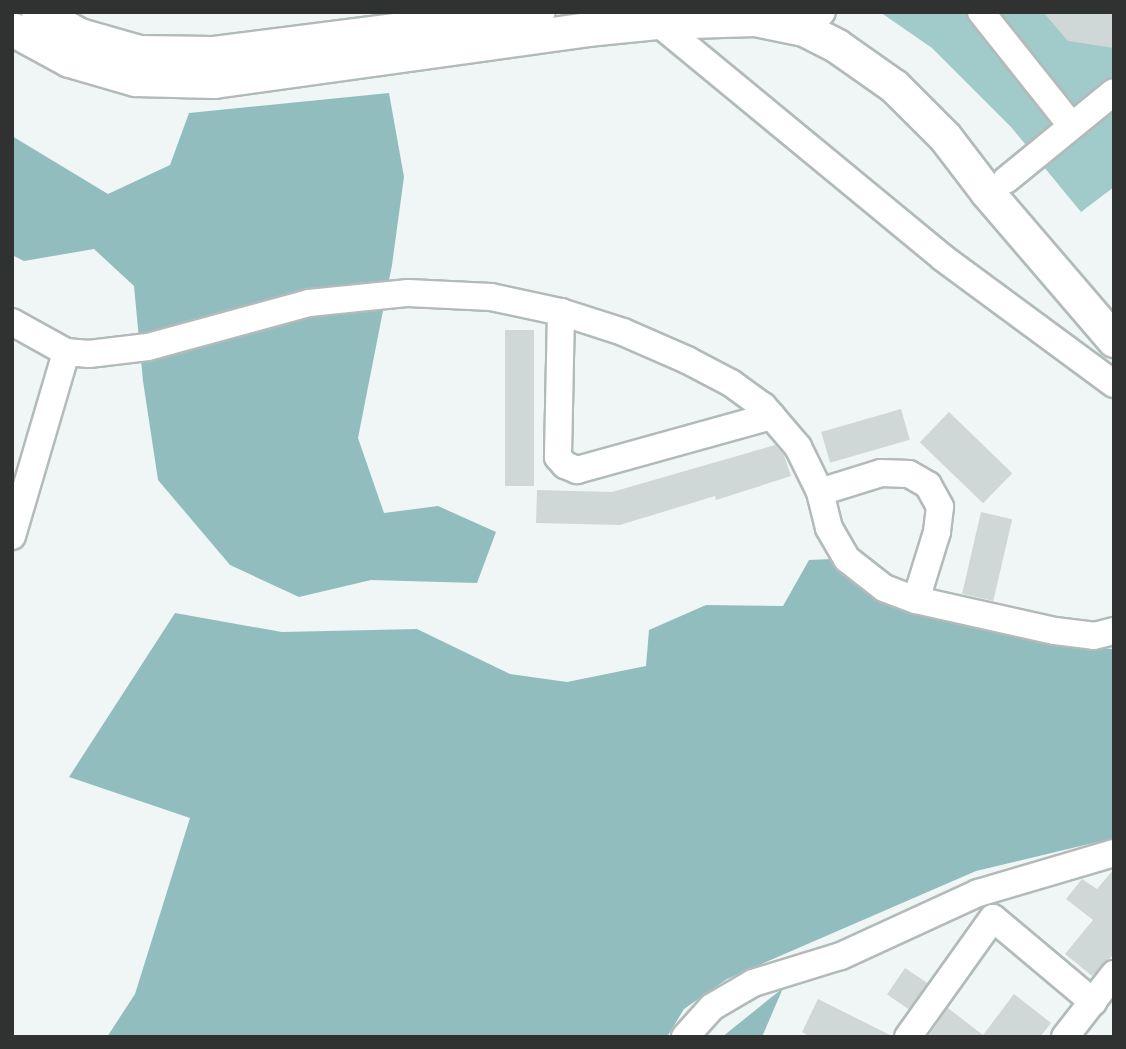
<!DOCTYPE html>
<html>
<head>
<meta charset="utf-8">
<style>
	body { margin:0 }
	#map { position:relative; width:1126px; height:1049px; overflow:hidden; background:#f0f6f6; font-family:Signika,sans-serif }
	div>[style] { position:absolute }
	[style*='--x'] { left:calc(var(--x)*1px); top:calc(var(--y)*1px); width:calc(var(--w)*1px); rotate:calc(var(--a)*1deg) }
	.green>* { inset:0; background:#a1cacb }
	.forest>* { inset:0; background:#92bdbe }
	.building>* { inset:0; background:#d0d7d7; transform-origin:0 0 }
	.roads { filter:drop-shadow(2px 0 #b3baba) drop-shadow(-2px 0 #b3baba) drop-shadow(0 2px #b3baba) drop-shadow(0 -2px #b3baba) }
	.minor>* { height:26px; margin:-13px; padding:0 13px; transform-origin:13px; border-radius:13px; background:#fff }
	.major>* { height:33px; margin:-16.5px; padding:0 16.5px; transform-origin:16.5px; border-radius:16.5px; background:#fff }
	span { translate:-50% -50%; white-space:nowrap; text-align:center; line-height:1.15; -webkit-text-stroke:5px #fff; paint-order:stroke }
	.frame { position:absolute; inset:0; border:14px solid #303232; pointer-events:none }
</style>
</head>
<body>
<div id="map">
	<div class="green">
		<div style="clip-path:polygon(880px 12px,1114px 12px,1114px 187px,1081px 212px,1011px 127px,932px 48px)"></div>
	</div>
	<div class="forest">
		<div style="clip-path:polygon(389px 93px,404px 177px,392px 265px,358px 438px,384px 513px,438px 506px,496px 532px,477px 583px,371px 580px,299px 597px,230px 565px,158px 480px,143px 381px,134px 286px,94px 249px,24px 261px,12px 255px,12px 136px,108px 194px,170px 165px,189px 113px)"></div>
		<div style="clip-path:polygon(832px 559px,885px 602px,1074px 646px,1114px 649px,1114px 838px,976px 871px,727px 979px,684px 1009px,667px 1037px,107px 1037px,135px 994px,190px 818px,69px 777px,175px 613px,282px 632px,417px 629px,510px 674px,567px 682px,646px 666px,649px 630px,706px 605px,783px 606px,809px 560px)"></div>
		<div style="clip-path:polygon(783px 988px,762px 1037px,722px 1037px)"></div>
	</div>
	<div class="building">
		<div style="clip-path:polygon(1043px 12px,1114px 12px,1114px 48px,1068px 41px)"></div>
		<div style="left:505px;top:330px;width:29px;height:156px"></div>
		<div style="left:901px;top:409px;width:32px;height:83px;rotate:74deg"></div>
		<div style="left:949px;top:412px;width:88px;height:42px;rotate:44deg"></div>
		<div style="clip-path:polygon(775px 445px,784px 455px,791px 476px,716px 500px,715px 496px,620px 525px,536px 523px,537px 490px,612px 492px)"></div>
		<div style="left:981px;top:512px;width:32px;height:84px;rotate:13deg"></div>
		<div style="clip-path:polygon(1114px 869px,1114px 954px,1092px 976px,1065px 954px,1093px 920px,1066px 899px,1082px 879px,1097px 889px)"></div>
		<div style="left:905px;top:968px;width:27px;height:32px;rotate:34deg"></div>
		<div style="clip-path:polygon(1014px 994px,1051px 1023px,1040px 1037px,928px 1037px,948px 1008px,983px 1035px)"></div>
		<div style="clip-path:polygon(818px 999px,892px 1036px,892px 1037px,811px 1037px,802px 1032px)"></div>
	</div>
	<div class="roads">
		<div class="minor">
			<div style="--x:981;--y:12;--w:144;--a:51.5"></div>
			<div style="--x:821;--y:13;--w:1;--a:-45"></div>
			<div style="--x:657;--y:22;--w:371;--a:39.5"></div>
			<div style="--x:943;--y:258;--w:212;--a:36.4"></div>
			<div style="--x:1006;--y:180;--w:139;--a:-39.2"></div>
			<div style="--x:561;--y:312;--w:145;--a:91.2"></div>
			<div style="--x:558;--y:457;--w:11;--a:49"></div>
			<div style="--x:565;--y:465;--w:13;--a:23"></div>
			<div style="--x:577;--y:470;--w:202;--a:-15.5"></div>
			<div style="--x:12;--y:322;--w:62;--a:29.1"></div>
			<div style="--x:66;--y:352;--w:23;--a:5"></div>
			<div style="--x:89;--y:354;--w:59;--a:-6.8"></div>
			<div style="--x:148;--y:347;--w:167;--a:-15.3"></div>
			<div style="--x:309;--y:303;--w:100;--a:-5.8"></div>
			<div style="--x:408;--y:293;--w:83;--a:2.8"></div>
			<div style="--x:491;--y:297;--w:72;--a:12.1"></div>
			<div style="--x:561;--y:312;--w:65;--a:17.9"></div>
			<div style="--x:623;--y:332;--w:70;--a:23.6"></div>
			<div style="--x:687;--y:360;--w:50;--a:27.6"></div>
			<div style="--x:731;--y:383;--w:39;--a:36"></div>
			<div style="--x:763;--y:406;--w:54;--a:49.5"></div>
			<div style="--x:798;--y:447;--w:50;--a:63.9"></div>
			<div style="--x:820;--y:492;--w:37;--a:76"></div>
			<div style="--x:829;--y:528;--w:36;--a:60"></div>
			<div style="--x:847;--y:559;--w:47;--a:38.1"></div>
			<div style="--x:884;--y:588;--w:34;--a:21"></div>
			<div style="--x:916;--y:600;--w:142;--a:12.6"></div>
			<div style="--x:1055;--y:631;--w:39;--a:7"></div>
			<div style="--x:1094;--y:636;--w:21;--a:-14"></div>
			<div style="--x:820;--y:492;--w:64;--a:-17.3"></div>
			<div style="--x:881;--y:473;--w:28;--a:2"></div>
			<div style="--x:909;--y:474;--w:22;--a:30"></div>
			<div style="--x:928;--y:485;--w:25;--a:61"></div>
			<div style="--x:940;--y:507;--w:25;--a:97"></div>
			<div style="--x:937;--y:532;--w:71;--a:107.2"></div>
			<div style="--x:12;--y:536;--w:192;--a:-73.6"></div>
			<div style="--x:685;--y:1037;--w:40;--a:-48"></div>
			<div style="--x:712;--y:1007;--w:48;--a:-30.3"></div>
			<div style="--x:753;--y:983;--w:92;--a:-17.1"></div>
			<div style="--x:841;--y:956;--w:151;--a:-24.7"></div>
			<div style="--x:978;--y:893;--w:142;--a:-16.4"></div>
			<div style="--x:908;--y:1037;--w:146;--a:-54.5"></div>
			<div style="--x:993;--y:918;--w:131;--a:40"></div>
			<div style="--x:1065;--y:1037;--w:80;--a:-52.1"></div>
		</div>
		<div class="major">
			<div style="--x:38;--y:12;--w:47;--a:29.3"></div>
			<div style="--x:79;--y:35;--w:62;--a:15.8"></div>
			<div style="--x:139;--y:52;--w:73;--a:0.8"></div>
			<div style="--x:212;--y:53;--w:328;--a:-7.2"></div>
			<div style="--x:12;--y:29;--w:65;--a:28.5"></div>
			<div style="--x:69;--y:60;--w:69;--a:16.1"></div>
			<div style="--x:135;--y:79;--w:79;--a:1.5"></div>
			<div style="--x:214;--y:81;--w:377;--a:-7.9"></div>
			<div style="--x:587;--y:29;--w:70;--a:-5.7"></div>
			<div style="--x:657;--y:22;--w:98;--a:-1.8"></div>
			<div style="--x:755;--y:19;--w:50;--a:11.5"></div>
			<div style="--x:804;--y:29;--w:37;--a:27"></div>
			<div style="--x:837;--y:46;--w:70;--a:35.1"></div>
			<div style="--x:894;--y:86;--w:72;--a:45"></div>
			<div style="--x:945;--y:137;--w:69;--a:52.6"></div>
			<div style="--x:987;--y:192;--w:195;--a:49.4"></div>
		</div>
	</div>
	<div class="frame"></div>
</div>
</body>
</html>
